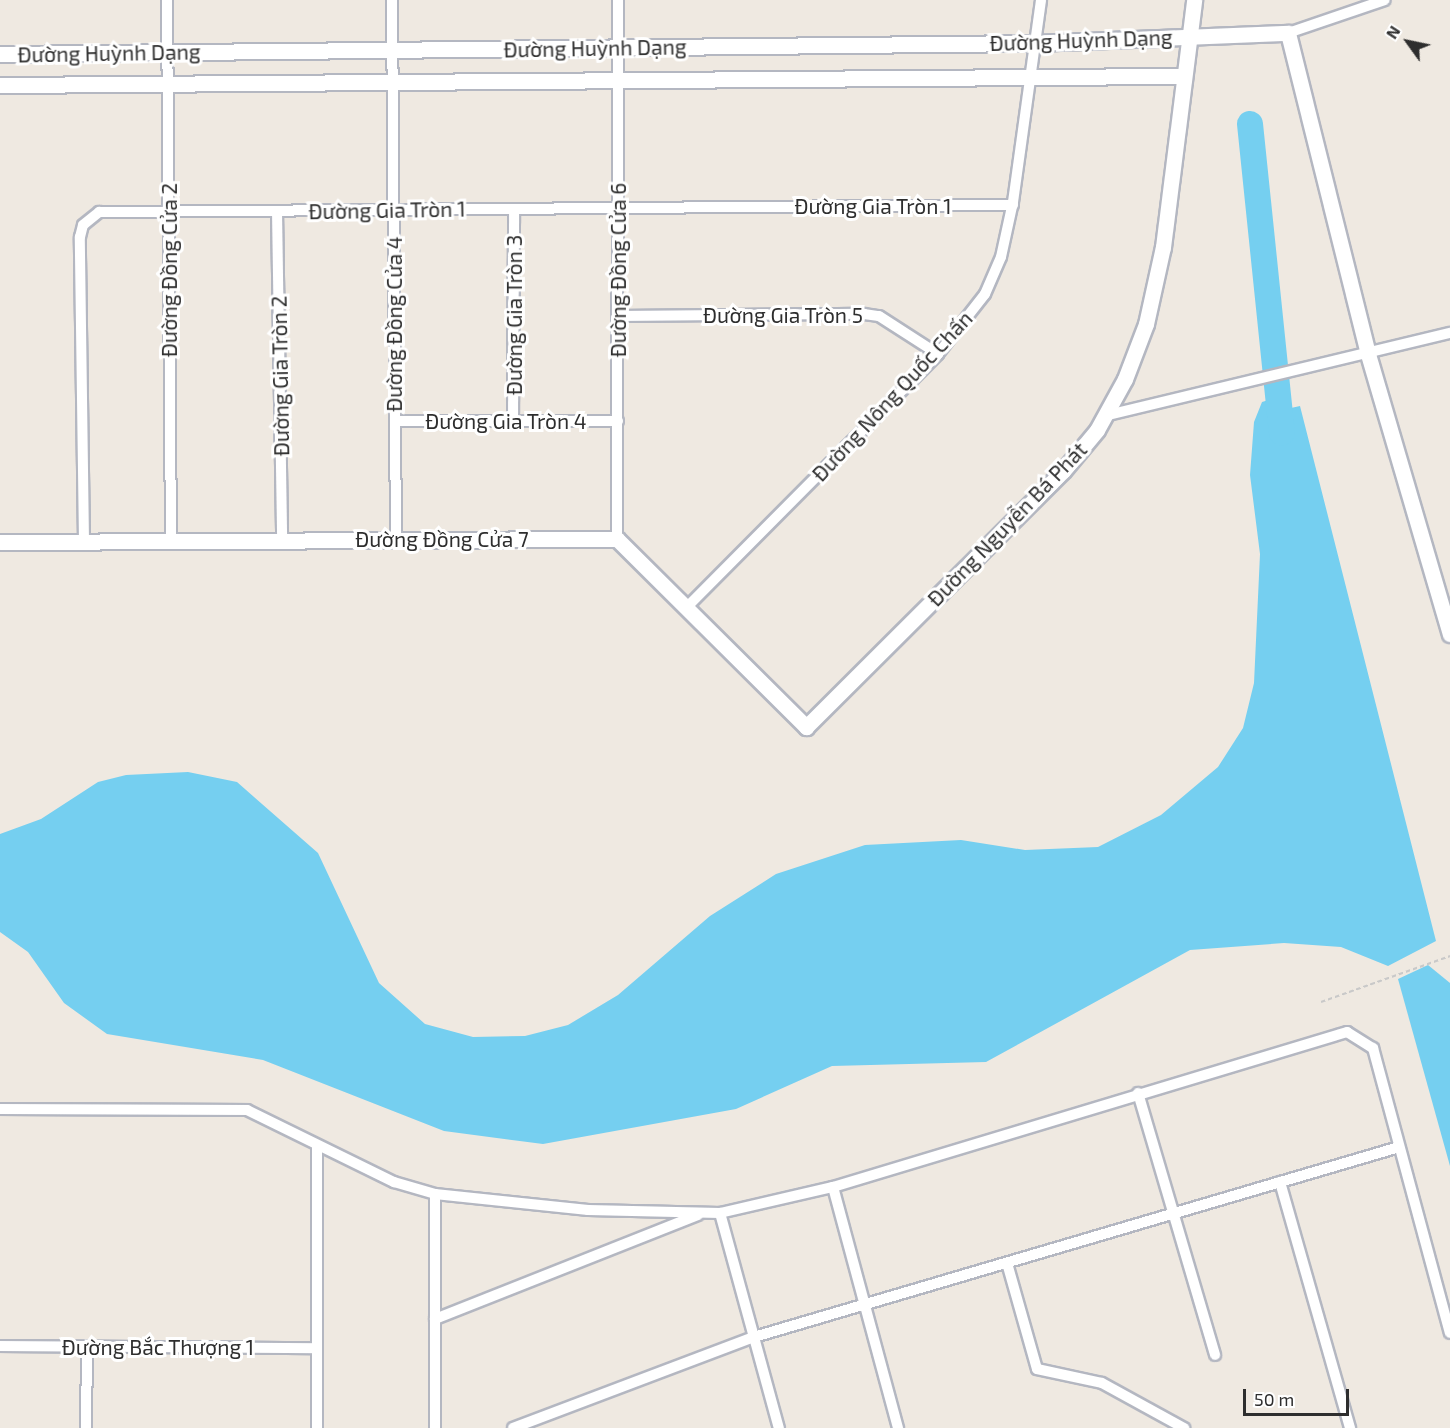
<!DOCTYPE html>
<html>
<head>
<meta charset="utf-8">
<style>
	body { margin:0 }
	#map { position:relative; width:1450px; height:1428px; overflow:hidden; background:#efe9e1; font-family:"Exo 2",sans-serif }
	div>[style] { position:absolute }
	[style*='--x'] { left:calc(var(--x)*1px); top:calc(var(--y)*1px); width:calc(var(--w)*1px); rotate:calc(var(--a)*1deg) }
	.water>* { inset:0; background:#75cff0 }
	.river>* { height:26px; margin:-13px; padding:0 13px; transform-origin:13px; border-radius:13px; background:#75cff0 }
	.path>* { height:2px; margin-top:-1px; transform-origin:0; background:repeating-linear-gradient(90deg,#c9c9c9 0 4.5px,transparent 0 7.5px) }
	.roads { filter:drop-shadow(2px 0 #b4b7c1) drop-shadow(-2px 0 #b4b7c1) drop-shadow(0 2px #b4b7c1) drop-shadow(0 -2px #b4b7c1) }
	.street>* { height:10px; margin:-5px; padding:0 5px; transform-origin:5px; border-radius:5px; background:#fff }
	.secondary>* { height:15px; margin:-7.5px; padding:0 7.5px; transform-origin:7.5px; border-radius:7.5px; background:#fff }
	span { translate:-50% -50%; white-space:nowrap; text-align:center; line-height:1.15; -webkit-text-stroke:6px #fff; paint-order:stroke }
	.street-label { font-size:21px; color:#2e2e2e }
	.north { position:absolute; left:1378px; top:12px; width:60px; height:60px; -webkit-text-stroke:4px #fff; paint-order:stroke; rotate:303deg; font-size:16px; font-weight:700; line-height:24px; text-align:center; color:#2e2e2e }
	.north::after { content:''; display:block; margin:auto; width:21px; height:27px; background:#2e2e2e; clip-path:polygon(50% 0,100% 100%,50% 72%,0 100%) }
	.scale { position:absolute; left:1243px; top:1389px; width:106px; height:27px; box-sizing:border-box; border:3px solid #2e2e2e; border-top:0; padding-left:8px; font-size:18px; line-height:21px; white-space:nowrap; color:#2e2e2e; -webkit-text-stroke:4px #fff; paint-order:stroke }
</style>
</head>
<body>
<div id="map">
	<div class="water">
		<div style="clip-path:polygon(1282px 396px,1291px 408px,1300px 406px,1436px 941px,1388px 966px,1341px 947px,1284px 943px,1190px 950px,986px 1062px,832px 1066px,736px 1109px,543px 1144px,444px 1131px,263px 1060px,107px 1034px,64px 1003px,28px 952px,0 932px,0 834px,41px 819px,98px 782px,126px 775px,188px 772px,237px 782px,318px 853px,379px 983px,425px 1024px,473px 1037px,525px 1036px,568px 1025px,618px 995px,710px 916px,776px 874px,865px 845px,961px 840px,1025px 850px,1098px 847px,1161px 815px,1218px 767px,1243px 728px,1254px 683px,1260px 554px,1250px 475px,1254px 422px,1262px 402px)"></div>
		<div style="clip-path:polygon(1428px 965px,1450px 983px,1450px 1166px,1398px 979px)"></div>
	</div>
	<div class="river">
		<div style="--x:1250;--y:124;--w:310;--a:84.1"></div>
	</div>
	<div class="path">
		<div style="--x:1321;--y:1002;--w:137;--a:-19.6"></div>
	</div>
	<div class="roads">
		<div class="street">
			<div style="--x:167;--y:0;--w:541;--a:89.58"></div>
			<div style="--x:392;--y:0;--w:540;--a:89.58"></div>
			<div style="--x:1288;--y:33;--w:102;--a:-18.8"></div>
			<div style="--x:277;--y:211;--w:329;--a:89.1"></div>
			<div style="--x:618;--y:316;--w:246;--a:-0.5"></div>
			<div style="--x:864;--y:314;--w:15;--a:8"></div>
			<div style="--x:879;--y:316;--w:70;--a:32.8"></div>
			<div style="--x:1104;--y:416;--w:356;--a:-13.5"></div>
			<div style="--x:395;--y:421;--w:223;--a:0"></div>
			<div style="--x:513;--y:421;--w:212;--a:-89.7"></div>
			<div style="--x:617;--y:539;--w:539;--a:-89.89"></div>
			<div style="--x:84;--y:541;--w:304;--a:-90.8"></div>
			<div style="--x:80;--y:237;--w:12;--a:-76"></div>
			<div style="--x:83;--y:225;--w:21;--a:-39"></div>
			<div style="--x:99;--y:212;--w:914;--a:-0.44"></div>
			<div style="--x:686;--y:608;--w:358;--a:-45.2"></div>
			<div style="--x:938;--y:354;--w:76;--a:-51.9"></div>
			<div style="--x:985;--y:294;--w:40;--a:-66.6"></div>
			<div style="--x:1001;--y:257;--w:56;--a:-77.7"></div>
			<div style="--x:1013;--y:202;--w:204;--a:-82.1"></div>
			<div style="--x:1138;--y:1093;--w:273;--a:73.6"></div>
			<div style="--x:0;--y:1109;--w:247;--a:0.2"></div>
			<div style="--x:247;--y:1110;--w:164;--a:26.1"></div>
			<div style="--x:394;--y:1182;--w:43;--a:16.3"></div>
			<div style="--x:435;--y:1194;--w:154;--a:6"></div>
			<div style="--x:588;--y:1210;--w:132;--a:1.3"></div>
			<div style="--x:720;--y:1213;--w:116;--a:-13"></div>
			<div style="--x:833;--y:1187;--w:537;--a:-16.78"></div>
			<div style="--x:1347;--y:1032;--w:31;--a:32"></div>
			<div style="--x:1373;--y:1048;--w:295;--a:74.9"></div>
			<div style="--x:1280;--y:1182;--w:256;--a:74.1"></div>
			<div style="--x:833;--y:1187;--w:250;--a:74.9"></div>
			<div style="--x:435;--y:1194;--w:234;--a:90"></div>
			<div style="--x:720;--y:1213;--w:223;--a:74.7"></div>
			<div style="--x:1007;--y:1263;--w:110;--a:74.2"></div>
			<div style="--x:1037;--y:1369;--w:66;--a:12.2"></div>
			<div style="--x:1102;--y:1383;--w:94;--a:28.8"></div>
			<div style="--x:435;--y:1319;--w:283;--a:-21.6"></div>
			<div style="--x:0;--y:1346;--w:316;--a:0.4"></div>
			<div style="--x:86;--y:1428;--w:81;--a:-89.3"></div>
			<div style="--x:317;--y:1428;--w:282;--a:-90"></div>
			<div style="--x:513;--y:1428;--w:258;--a:-20.7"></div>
			<div style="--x:754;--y:1337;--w:672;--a:-16.41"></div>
		</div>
		<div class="secondary">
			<div style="--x:0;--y:54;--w:1036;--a:-0.61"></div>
			<div style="--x:1036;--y:43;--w:252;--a:-2.3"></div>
			<div style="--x:1288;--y:33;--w:331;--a:76"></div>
			<div style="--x:1368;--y:354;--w:292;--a:73.7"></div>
			<div style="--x:0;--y:85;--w:1184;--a:-0.44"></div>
			<div style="--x:0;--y:542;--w:617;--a:-0.28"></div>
			<div style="--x:617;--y:539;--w:267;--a:44.8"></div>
			<div style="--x:806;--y:727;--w:363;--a:-44.9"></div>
			<div style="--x:1063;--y:471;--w:53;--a:-50.3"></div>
			<div style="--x:1097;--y:430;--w:58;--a:-61.2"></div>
			<div style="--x:1125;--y:379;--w:59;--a:-69.1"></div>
			<div style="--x:1146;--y:324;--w:79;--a:-77.6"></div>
			<div style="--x:1163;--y:247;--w:249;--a:-82.8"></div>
		</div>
	</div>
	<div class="street-label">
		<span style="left:1081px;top:40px;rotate:-2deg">Đường Huỳnh Dạng</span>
		<span style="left:595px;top:48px;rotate:-1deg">Đường Huỳnh Dạng</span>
		<span style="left:109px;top:53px;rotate:-1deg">Đường Huỳnh Dạng</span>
		<span style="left:873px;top:206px">Đường Gia Tròn 1</span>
		<span style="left:387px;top:210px;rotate:-1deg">Đường Gia Tròn 1</span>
		<span style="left:169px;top:270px;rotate:-90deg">Đường Đồng Cửa 2</span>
		<span style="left:618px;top:270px;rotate:-90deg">Đường Đồng Cửa 6</span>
		<span style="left:514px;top:315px;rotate:-90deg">Đường Gia Tròn 3</span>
		<span style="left:783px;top:315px">Đường Gia Tròn 5</span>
		<span style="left:394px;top:324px;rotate:-90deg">Đường Đồng Cửa 4</span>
		<span style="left:280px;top:376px;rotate:-91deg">Đường Gia Tròn 2</span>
		<span style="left:892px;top:396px;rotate:-47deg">Đường Nông Quốc Chấn</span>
		<span style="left:506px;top:421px">Đường Gia Tròn 4</span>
		<span style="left:1007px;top:524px;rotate:-46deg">Đường Nguyễn Bá Phát</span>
		<span style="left:442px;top:539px">Đường Đồng Cửa 7</span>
		<span style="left:158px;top:1347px">Đường Bắc Thượng 1</span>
	</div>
	<div class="north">N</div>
	<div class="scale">50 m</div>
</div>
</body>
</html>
